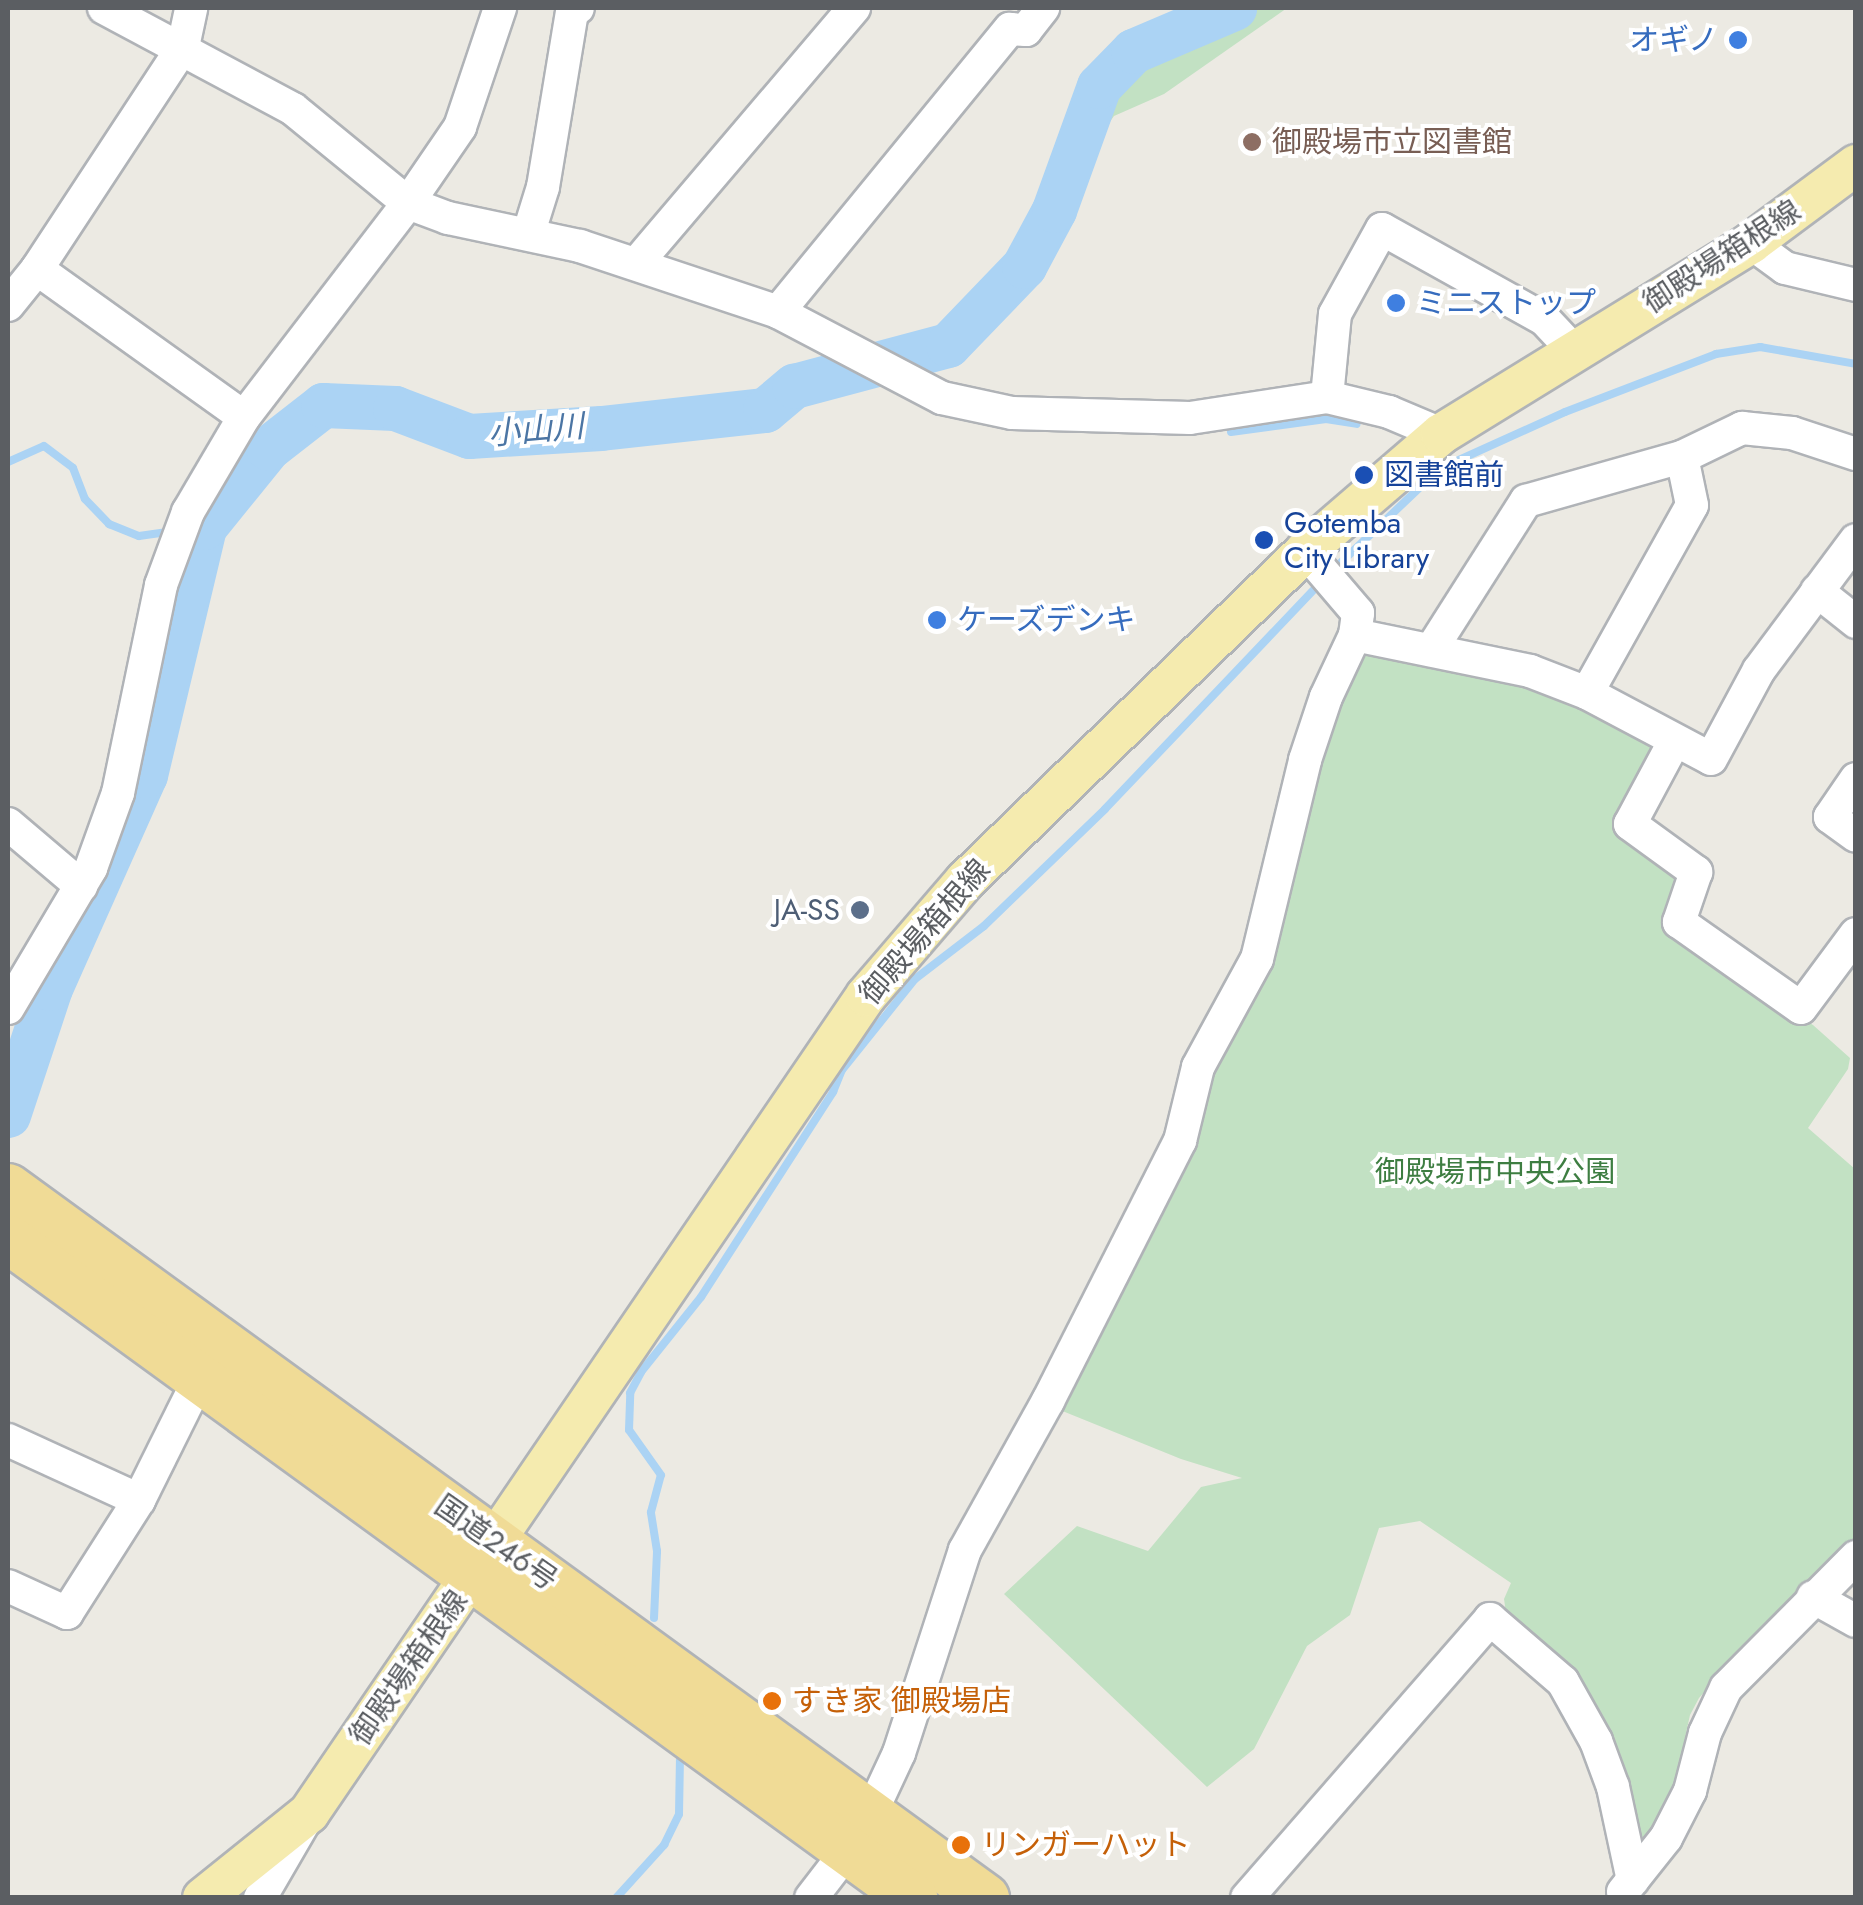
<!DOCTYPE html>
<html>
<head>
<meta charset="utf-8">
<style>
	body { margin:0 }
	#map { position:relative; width:1863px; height:1905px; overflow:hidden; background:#eceae3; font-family:Jost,"Noto Sans JP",sans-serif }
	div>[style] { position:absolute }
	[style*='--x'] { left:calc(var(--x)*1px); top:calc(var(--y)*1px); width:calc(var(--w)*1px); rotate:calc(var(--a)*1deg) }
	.green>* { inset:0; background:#c2e1c3 }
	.stream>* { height:8px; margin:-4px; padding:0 4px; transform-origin:4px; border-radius:4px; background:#abd3f4 }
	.river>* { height:45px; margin:-22.5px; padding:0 22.5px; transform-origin:22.5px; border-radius:22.5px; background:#abd3f4 }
	.roads { filter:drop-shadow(2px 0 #b0b3b7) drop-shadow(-2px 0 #b0b3b7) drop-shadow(0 2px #b0b3b7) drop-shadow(0 -2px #b0b3b7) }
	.minor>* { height:32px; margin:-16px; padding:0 16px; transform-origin:16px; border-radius:16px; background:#fff }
	.major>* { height:40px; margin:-20px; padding:0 20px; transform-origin:20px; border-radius:20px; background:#f5ebaf }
	.highway>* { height:48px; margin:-24px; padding:0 24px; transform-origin:24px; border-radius:24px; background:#f0db96 }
	.dots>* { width:28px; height:28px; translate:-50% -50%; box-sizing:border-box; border:5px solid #fff; border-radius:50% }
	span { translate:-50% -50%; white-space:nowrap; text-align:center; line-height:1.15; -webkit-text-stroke:8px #fff; paint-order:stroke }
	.shop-label { font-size:30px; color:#366cbe }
	.right { translate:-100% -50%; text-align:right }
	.left { translate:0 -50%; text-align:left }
	.education-label { font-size:30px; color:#785e54 }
	.street-label { font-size:30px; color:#5b5e62 }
	.transit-label { font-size:30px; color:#164399 }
	.service-label { font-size:30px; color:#4e5e75 }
	.park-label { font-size:30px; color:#3e7e42 }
	.food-label { font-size:30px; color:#c56008 }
	.water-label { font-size:32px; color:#4b75a4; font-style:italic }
	.frame { position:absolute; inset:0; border:10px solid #5b5e62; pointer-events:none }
</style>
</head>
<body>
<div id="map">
	<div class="green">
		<div style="clip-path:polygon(1196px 8px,1287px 8px,1164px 94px,1114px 116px,1007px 264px,1063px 137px,1115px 46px)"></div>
		<div style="clip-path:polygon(1372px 653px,1480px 678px,1538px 684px,1662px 752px,1616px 829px,1683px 877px,1662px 924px,1737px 979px,1813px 1025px,1850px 1058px,1848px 1069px,1808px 1128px,1855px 1169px,1856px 1538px,1764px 1625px,1699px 1698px,1690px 1715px,1673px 1793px,1663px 1817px,1641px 1847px,1506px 1613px,1504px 1599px,1511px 1583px,1420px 1521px,1379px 1528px,1350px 1615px,1307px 1646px,1254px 1749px,1207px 1787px,1004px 1594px,1077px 1526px,1148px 1551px,1201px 1487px,1242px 1478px,1181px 1459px,1055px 1408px,1184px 1155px,1350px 664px)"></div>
	</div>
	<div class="stream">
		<div style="--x:1231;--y:432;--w:96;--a:-7.8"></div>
		<div style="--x:1326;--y:419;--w:31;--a:9"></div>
		<div style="--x:8;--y:462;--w:39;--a:-24"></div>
		<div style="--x:44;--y:446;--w:36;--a:37"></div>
		<div style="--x:73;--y:468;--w:33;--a:69"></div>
		<div style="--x:85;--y:499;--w:35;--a:46"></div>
		<div style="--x:109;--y:524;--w:32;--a:22"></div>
		<div style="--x:139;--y:536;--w:34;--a:-8"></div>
		<div style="--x:1331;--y:572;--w:149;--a:-43.6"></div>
		<div style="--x:1439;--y:469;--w:138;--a:-24.3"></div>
		<div style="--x:1565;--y:412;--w:162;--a:-21"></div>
		<div style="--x:1716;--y:354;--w:45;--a:-9"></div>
		<div style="--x:1760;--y:347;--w:97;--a:10"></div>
		<div style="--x:654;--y:1618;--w:67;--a:-87.4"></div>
		<div style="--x:657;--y:1551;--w:39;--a:-99"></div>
		<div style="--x:651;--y:1512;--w:38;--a:-75"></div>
		<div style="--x:661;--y:1475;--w:55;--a:-125.4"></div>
		<div style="--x:629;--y:1430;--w:37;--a:-88"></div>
		<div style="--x:630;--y:1393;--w:24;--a:-62"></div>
		<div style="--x:641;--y:1372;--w:96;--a:-51.3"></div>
		<div style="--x:701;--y:1297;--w:244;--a:-57.2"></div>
		<div style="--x:833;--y:1092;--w:24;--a:-68"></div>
		<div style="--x:842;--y:1070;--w:117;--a:-51.3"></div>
		<div style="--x:915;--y:979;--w:87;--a:-37.5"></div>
		<div style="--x:984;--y:926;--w:168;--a:-44"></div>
		<div style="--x:1105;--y:809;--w:313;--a:-46.4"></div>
		<div style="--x:616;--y:1898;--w:72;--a:-47.8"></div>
		<div style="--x:664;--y:1845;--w:34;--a:-64"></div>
		<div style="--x:679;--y:1814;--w:56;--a:-89"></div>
	</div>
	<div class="river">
		<div style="--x:8;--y:1115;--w:134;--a:-71.7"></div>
		<div style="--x:50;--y:988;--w:233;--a:-66"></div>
		<div style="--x:145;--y:775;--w:255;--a:-76.6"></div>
		<div style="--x:204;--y:527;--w:102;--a:-51"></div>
		<div style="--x:268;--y:448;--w:70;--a:-38"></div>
		<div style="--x:323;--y:405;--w:72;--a:2.4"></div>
		<div style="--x:395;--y:408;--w:79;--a:20.7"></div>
		<div style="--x:469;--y:436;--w:132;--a:-3.5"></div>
		<div style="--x:601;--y:428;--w:165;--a:-6.3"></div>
		<div style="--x:765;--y:410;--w:38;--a:-40"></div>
		<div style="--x:794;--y:386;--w:159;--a:-14.9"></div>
		<div style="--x:948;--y:345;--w:110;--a:-46.1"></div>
		<div style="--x:1024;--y:266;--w:64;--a:-61.8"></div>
		<div style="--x:1054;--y:210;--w:132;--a:-70.1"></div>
		<div style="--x:1099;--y:86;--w:49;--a:-45.8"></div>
		<div style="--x:1133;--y:51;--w:110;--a:-23.1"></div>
	</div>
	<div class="roads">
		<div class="minor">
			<div style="--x:104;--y:8;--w:214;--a:28.1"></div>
			<div style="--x:293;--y:109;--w:149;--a:39.3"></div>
			<div style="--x:408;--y:203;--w:43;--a:20.6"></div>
			<div style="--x:448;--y:218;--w:135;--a:12"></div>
			<div style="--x:580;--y:246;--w:209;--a:18.4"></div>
			<div style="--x:778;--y:312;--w:185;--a:27.7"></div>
			<div style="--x:942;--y:398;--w:72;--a:12.1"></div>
			<div style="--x:1012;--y:413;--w:178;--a:1.6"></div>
			<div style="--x:1190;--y:418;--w:139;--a:-8.7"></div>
			<div style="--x:1327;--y:397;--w:64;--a:13.6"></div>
			<div style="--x:1389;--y:412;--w:56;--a:22.9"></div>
			<div style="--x:529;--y:232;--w:47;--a:-72.7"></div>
			<div style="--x:543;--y:187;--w:177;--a:-80.6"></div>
			<div style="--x:572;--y:12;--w:7;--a:-34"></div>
			<div style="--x:1751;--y:243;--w:42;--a:36.3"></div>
			<div style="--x:1785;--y:268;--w:73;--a:13.5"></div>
			<div style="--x:637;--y:263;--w:335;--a:-49.6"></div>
			<div style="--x:37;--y:269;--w:254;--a:35.6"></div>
			<div style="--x:8;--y:305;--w:46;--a:-51.1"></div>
			<div style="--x:37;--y:269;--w:266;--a:-56.7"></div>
			<div style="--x:183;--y:47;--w:40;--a:-78"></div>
			<div style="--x:778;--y:312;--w:366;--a:-50.7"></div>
			<div style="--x:1010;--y:29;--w:16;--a:4"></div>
			<div style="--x:1026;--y:30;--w:28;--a:-52"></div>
			<div style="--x:1327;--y:397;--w:83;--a:-84.5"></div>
			<div style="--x:1335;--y:314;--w:97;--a:-61.1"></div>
			<div style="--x:1382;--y:229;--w:185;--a:29.1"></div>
			<div style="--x:1544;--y:319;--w:45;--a:46.8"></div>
			<div style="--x:1817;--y:591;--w:50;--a:38.5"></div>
			<div style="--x:1355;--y:635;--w:179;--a:11.6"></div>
			<div style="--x:1530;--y:671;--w:61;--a:21.1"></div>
			<div style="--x:1587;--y:693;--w:140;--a:28"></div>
			<div style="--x:1711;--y:759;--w:101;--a:-61.7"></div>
			<div style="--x:1759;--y:670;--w:162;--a:-53.3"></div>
			<div style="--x:1431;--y:650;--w:177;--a:-57.5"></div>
			<div style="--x:1526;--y:501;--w:162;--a:-15.8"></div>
			<div style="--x:1682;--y:457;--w:67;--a:-25.8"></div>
			<div style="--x:1742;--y:428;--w:50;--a:5.7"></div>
			<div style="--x:1792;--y:433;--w:67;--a:18.2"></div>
			<div style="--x:1587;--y:693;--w:215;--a:-60.8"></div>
			<div style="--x:1692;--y:505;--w:49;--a:-101.8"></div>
			<div style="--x:1674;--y:742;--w:93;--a:118.2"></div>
			<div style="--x:1630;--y:824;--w:82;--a:36"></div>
			<div style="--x:1696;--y:872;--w:53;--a:108.8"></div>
			<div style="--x:1679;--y:922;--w:149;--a:35.2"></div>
			<div style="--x:1801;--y:1008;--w:92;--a:-53.4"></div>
			<div style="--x:1856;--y:779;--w:46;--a:124.4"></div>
			<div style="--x:1830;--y:817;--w:32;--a:36"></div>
			<div style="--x:8;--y:824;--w:96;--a:40.3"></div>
			<div style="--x:8;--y:1008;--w:163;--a:-59.3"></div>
			<div style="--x:91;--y:868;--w:80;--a:-70.2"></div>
			<div style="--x:118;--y:793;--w:212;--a:-78.3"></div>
			<div style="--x:161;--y:585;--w:78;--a:-69.7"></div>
			<div style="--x:188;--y:512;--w:110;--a:-59.5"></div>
			<div style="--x:244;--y:417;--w:270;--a:-52.5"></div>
			<div style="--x:408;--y:203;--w:92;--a:-55.6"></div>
			<div style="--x:460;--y:127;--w:126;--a:-71.4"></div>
			<div style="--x:8;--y:1440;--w:144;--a:24.6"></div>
			<div style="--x:8;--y:1586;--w:65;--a:24.6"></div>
			<div style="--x:67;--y:1613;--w:134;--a:-57.5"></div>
			<div style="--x:139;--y:1500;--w:135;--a:-63.6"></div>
			<div style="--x:1813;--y:1597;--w:49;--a:29.2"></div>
			<div style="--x:871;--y:1813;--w:66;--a:-65"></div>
			<div style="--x:899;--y:1753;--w:213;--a:-72"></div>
			<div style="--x:965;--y:1550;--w:171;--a:-60.9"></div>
			<div style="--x:1048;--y:1401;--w:292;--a:-63.1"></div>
			<div style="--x:1180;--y:1141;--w:76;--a:-76.3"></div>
			<div style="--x:1198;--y:1067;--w:123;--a:-61.4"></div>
			<div style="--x:1257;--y:959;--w:205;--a:-76.4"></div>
			<div style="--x:1305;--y:760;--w:66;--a:-71.6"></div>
			<div style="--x:1326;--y:697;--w:68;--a:-64.9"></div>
			<div style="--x:1355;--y:635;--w:22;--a:-82"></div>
			<div style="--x:1358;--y:613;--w:82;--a:-130.5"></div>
			<div style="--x:1623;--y:1892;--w:69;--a:-51.5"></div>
			<div style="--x:1666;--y:1838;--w:53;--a:-62.9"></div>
			<div style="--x:1690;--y:1791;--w:60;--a:-75.5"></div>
			<div style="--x:1705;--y:1733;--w:50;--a:-65"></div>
			<div style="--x:1726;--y:1688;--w:185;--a:-45.2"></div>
			<div style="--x:260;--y:1898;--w:88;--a:-59.9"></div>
			<div style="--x:811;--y:1898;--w:61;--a:-52.4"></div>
			<div style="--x:1247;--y:1898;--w:370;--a:-48.9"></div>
			<div style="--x:1490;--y:1619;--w:96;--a:40.8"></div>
			<div style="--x:1563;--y:1682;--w:68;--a:60.8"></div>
			<div style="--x:1596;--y:1741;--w:49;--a:69.7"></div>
			<div style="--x:1613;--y:1787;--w:95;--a:77.9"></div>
		</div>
		<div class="major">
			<div style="--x:203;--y:1898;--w:136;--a:-38.7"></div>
			<div style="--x:309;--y:1813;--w:989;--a:-55.72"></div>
			<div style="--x:866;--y:996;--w:152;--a:-49.3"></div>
			<div style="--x:965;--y:881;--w:474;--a:-44.1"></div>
			<div style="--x:1305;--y:551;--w:179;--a:-40.7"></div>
			<div style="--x:1441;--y:434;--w:364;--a:-31.6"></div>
			<div style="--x:1751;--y:243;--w:131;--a:-36.6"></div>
		</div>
		<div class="highway">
			<div style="--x:8;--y:1188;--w:1208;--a:36.01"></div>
			<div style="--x:8;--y:1239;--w:1120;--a:36.06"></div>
		</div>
	</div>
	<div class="dots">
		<div style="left:1738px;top:40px;background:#3f7fe0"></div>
		<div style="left:1252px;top:142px;background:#8d6e63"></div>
		<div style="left:1396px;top:303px;background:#3f7fe0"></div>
		<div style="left:1364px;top:475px;background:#1a4fb4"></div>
		<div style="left:1264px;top:540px;background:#1a4fb4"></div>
		<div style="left:937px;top:620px;background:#3f7fe0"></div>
		<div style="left:860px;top:910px;background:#5c6f8a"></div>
		<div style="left:772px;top:1701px;background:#e8710a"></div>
		<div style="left:961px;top:1845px;background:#e8710a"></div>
	</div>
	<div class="shop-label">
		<span class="right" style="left:1718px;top:40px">オギノ</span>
		<span class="left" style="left:1416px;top:303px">ミニストップ</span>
		<span class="left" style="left:957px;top:620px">ケーズデンキ</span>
	</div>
	<div class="education-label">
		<span class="left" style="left:1272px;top:142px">御殿場市立図書館</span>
	</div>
	<div class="street-label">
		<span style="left:1722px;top:257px;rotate:-33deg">御殿場箱根線</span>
		<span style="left:925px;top:932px;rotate:-49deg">御殿場箱根線</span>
		<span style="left:496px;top:1543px;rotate:35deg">国道246号</span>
		<span style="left:409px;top:1668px;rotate:-55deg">御殿場箱根線</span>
	</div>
	<div class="transit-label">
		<span class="left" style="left:1384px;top:475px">図書館前</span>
		<span class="left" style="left:1284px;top:540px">Gotemba<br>City Library</span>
	</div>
	<div class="service-label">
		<span class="right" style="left:840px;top:910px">JA-SS</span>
	</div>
	<div class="park-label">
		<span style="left:1495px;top:1172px">御殿場市中央公園</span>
	</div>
	<div class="food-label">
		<span class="left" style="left:792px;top:1701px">すき家 御殿場店</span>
		<span class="left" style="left:981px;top:1845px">リンガーハット</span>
	</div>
	<div class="water-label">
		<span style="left:536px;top:430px;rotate:-5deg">小山川</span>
	</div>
	<div class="frame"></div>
</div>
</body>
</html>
